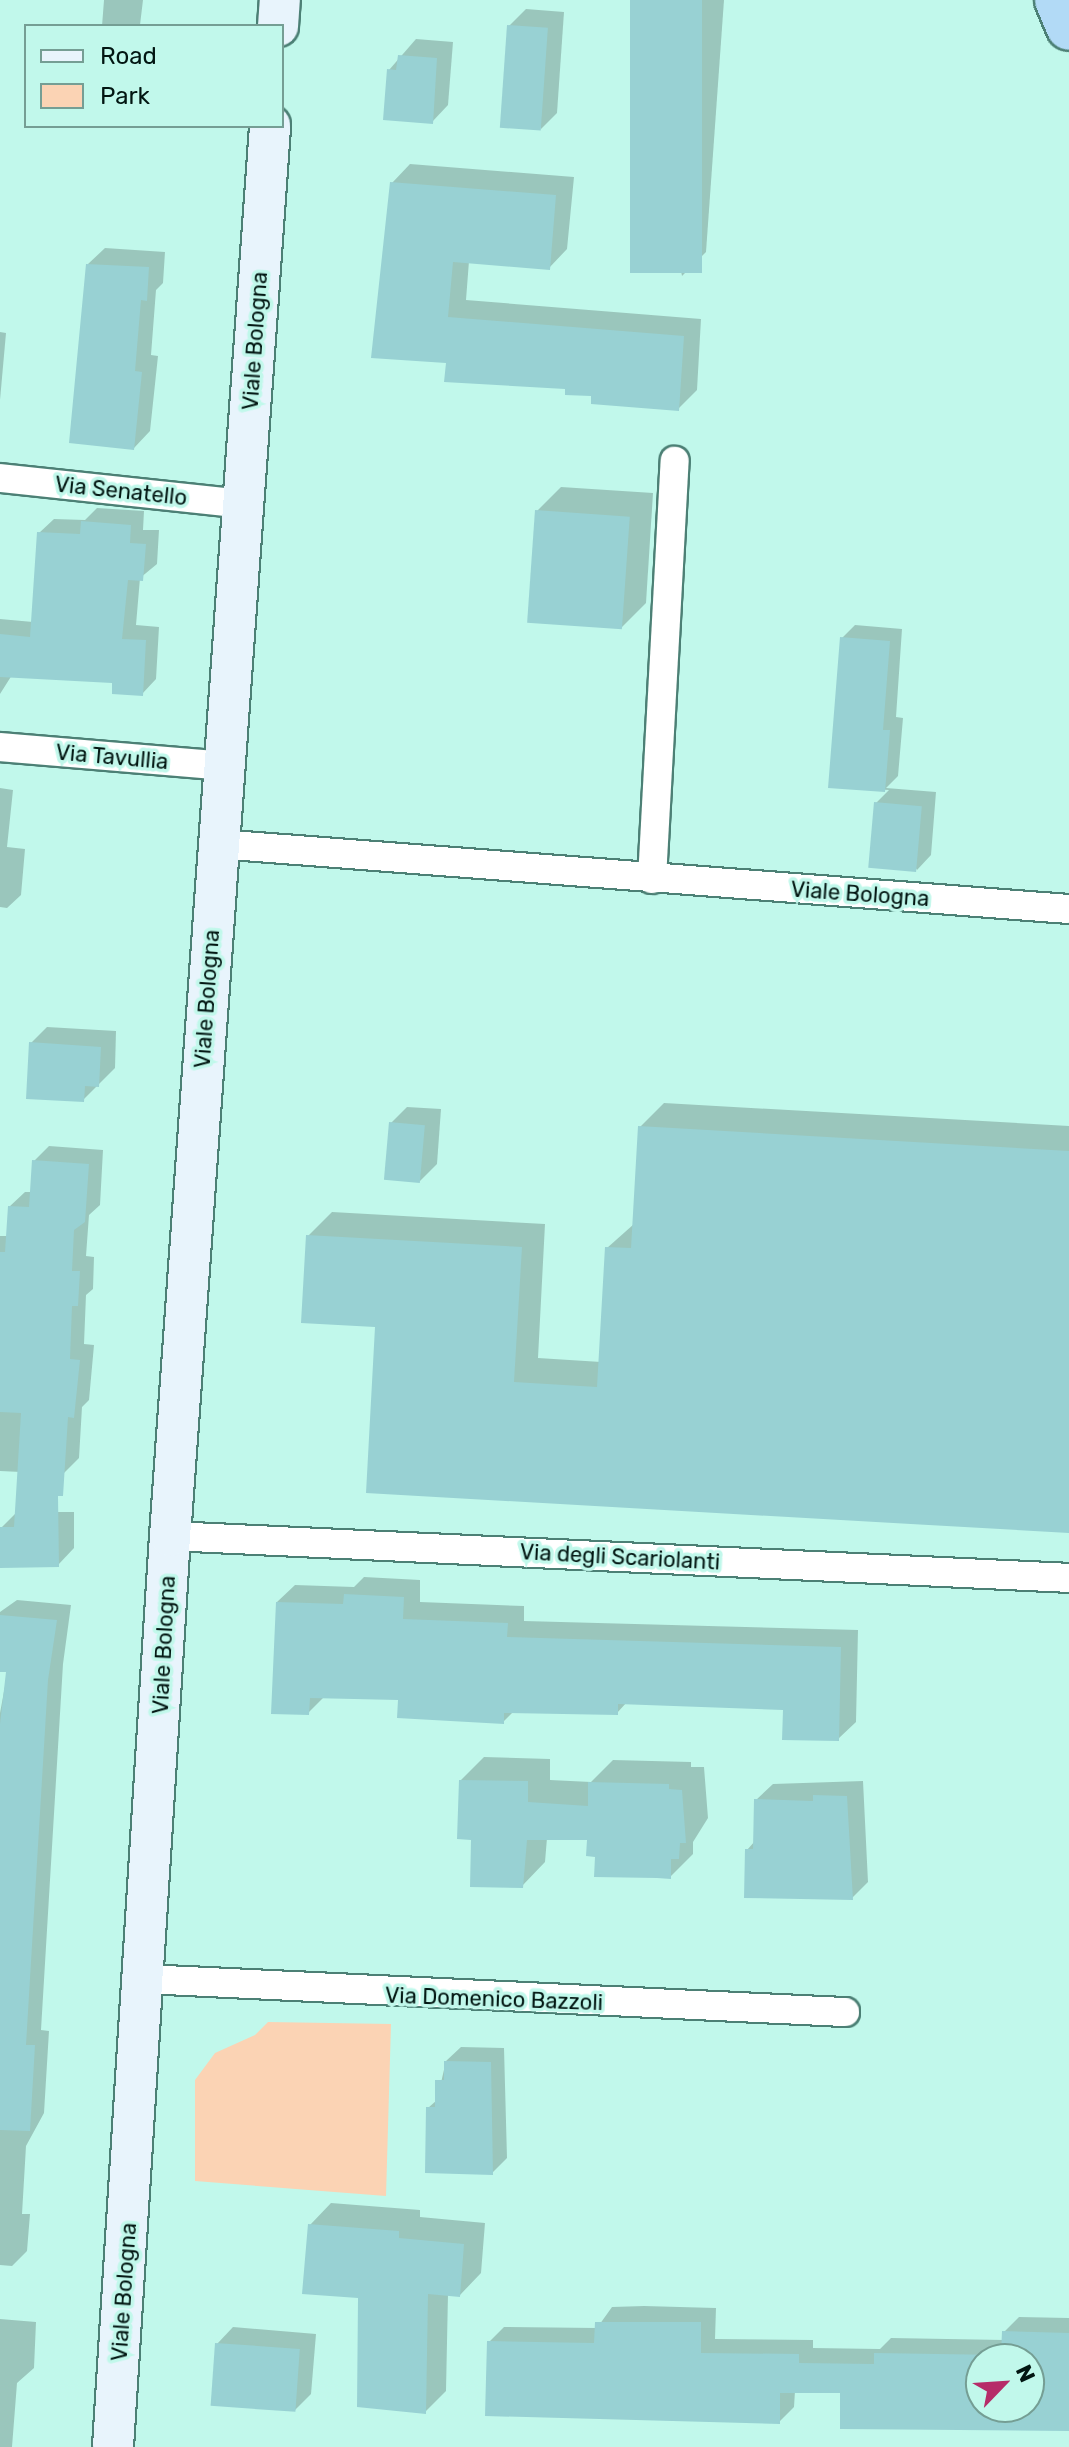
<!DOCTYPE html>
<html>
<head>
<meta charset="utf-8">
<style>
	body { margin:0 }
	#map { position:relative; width:1069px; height:2447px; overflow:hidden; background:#c1f8eb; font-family:Rubik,sans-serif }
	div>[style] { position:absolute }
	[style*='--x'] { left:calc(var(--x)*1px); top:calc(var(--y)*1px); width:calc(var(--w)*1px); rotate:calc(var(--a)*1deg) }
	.green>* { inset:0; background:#fbd3b4 }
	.shadow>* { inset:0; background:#0003 }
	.building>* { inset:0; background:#98d1d3; transform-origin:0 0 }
	.roads { filter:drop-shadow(2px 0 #4c8075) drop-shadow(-2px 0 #4c8075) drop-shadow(0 2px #4c8075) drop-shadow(0 -2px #4c8075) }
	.street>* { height:28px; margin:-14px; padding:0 14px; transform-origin:14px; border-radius:14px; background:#fff }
	.secondary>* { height:40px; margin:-20px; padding:0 20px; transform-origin:20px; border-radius:20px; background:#e8f4fc }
	.highway>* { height:44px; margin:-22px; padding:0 22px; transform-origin:22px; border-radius:22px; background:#b2daf6 }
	span { translate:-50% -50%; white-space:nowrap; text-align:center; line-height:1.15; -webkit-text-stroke:7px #c1f8eb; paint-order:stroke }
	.street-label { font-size:22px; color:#021612 }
	.legend { position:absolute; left:24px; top:24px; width:260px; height:104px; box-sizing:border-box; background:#c1f8eb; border:2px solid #759e94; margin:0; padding:10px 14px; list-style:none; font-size:24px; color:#021612 }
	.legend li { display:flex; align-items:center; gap:16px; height:40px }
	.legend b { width:40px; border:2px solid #759e94 }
	.north { position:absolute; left:965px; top:2343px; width:80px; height:80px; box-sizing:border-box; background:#c1f8eb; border:2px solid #759e94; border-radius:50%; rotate:65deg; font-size:22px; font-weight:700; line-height:32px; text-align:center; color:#021612 }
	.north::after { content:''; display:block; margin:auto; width:28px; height:36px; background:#b62c69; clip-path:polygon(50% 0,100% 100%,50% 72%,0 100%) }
</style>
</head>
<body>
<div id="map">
	<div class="green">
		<div style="clip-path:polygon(268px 2022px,391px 2024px,386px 2196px,195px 2181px,195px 2080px,215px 2053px,255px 2035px)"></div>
	</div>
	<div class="shadow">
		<div style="clip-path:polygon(104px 0,143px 0,140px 25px,154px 26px,102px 26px)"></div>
		<div style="clip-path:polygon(632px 0,724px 0,706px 252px,682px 276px)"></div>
		<div style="clip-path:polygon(526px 9px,564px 12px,557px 113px,541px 129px,509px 26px)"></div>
		<div style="clip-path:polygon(416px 39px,453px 42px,448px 105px,432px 122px,389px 70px)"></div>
		<div style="clip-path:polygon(410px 164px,574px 177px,567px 249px,549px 268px,469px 261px,466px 300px,701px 319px,697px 390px,678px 409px,448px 361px,392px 183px)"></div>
		<div style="clip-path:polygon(105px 248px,165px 252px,163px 283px,156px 290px,151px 355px,158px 356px,150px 431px,134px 448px,88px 264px)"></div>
		<div style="clip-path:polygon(0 332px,6px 333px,0 400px)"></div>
		<div style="clip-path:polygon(561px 487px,653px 493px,646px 603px,622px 627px,537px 511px)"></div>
		<div style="clip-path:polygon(97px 508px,144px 511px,143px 530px,159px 530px,157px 564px,140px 578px,136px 625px,159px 627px,156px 679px,142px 694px,114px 681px,12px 675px,0 694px,0 619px,33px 622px,39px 533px,54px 519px,85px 520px)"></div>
		<div style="clip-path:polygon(855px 625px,902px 629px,896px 717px,903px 718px,898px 776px,886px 788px,936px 792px,931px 855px,917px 870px,876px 803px,889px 790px,830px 786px,842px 638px)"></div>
		<div style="clip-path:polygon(0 788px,13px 790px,7px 847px,25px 849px,21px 895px,7px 908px,0 907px)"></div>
		<div style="clip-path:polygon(47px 1027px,116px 1031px,115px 1068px,83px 1100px,31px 1043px)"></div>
		<div style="clip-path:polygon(664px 1103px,1069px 1126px,1069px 1531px,368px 1491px,377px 1326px,308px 1236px,332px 1212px,545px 1224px,538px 1358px,601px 1362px,607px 1248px,634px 1224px,640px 1127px)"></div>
		<div style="clip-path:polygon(407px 1107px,441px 1109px,437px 1164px,420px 1181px,391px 1123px)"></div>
		<div style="clip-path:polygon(49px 1146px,103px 1150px,100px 1205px,89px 1215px,86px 1256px,94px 1257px,93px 1289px,86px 1295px,84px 1344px,94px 1345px,89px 1400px,82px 1407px,79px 1458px,63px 1474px,0 1471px,0 1236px,8px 1236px,9px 1207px,25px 1192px,32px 1192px,34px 1161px)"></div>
		<div style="clip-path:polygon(17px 1512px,74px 1512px,74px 1548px,58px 1565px,1px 1528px)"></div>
		<div style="clip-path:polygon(364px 1577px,420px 1580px,420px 1602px,524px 1606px,524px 1621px,858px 1630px,856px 1722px,838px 1739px,785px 1708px,627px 1702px,617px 1713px,514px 1711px,503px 1722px,400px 1698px,325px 1696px,308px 1713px,277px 1602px,295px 1585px,354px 1587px)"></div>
		<div style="clip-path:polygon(17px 1600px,71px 1605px,63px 1664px,41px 2030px,49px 2031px,44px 2113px,26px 2146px,22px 2214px,30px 2214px,27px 2251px,12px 2266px,0 2265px,0 1713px,8px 1670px,0 1670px,0 1612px)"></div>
		<div style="clip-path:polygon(484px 1757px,550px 1759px,550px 1780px,591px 1782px,613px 1760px,691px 1762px,691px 1767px,704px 1767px,708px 1818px,693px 1842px,693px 1854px,670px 1877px,597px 1855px,589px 1839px,547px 1838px,545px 1862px,522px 1886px,474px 1838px,461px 1780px)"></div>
		<div style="clip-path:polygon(863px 1781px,868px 1882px,852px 1898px,747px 1850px,755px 1841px,756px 1800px,773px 1784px)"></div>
		<div style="clip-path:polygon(461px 2047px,504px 2048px,507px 2158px,492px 2173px,428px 2108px,437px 2100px,446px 2061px)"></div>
		<div style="clip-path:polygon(331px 2203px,420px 2210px,420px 2217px,485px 2223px,481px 2273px,460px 2295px,448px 2294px,446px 2391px,425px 2412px,360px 2296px,310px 2225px)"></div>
		<div style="clip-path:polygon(evenodd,644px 2306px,716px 2308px,715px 2339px,813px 2340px,813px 2348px,880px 2349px,891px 2338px,1004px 2340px,1004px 2332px,1019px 2317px,1069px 2318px,1069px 2428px,842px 2391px,795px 2391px,794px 2407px,779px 2422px,489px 2342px,504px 2327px,597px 2328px,612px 2307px,644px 2306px,981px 2359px,1029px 2359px,1029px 2407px,981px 2407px,981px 2359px)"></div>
		<div style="clip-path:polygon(0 2319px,36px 2322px,34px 2368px,17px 2383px,12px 2447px,0 2447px)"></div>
		<div style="clip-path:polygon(233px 2327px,316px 2334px,311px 2394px,295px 2410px,217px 2344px)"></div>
	</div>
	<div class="building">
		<div style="left:630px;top:0;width:72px;height:273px"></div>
		<div style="left:507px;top:25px;width:41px;height:103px;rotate:4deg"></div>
		<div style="clip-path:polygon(398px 55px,437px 58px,433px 124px,383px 120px,387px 69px,396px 70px)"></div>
		<div style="clip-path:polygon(390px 182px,556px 195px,550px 270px,453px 262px,448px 317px,684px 336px,679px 411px,591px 404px,591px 396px,565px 395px,565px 389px,444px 382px,446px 363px,371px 358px)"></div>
		<div style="clip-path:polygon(86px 264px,149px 267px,147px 301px,141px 300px,135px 371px,142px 372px,134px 450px,69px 443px)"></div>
		<div style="left:535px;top:510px;width:95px;height:113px;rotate:4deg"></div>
		<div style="clip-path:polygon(81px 521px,131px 525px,130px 543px,146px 544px,143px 581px,128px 580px,122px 639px,146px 640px,143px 696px,112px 694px,112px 683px,0 677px,0 634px,30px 637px,37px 532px,80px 534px)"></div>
		<div style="clip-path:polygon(840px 637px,890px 641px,883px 730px,890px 730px,885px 792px,828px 788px)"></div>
		<div style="left:874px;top:802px;width:48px;height:66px;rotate:5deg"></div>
		<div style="clip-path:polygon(29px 1042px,101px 1047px,99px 1087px,85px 1086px,84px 1102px,26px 1099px)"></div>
		<div style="left:389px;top:1122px;width:36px;height:58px;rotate:5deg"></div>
		<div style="clip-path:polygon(638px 1126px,1069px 1151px,1069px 1533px,366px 1493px,375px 1327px,301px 1323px,306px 1235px,522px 1247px,514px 1382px,597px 1387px,605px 1247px,631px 1248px)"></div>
		<div style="clip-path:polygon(32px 1160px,89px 1164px,85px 1222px,74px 1230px,72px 1271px,80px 1271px,78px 1306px,72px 1306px,70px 1359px,80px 1360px,74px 1418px,68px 1417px,63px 1496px,58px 1496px,59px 1567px,0 1568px,0 1527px,14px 1527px,21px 1413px,0 1412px,0 1252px,5px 1252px,8px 1206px,29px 1207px)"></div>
		<div style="clip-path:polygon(344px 1594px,404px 1597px,403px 1619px,508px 1623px,507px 1637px,841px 1647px,839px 1741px,782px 1740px,783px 1710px,618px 1704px,618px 1715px,504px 1713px,504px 1724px,397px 1718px,398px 1700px,310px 1698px,309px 1715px,271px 1714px,276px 1602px,343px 1604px)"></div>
		<div style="clip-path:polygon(0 1615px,57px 1620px,48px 1680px,26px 2045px,35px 2045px,30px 2131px,0 2130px,0 1724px,6px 1672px,0 1672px)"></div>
		<div style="clip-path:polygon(459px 1780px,528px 1781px,528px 1802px,588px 1806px,588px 1782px,669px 1784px,669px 1789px,682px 1790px,686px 1843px,680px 1843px,679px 1859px,671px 1859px,671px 1879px,657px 1878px,594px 1877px,595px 1857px,586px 1856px,587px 1840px,527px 1840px,523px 1888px,470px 1887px,471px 1840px,457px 1839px)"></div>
		<div style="clip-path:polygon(813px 1795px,847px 1796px,853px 1900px,744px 1898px,745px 1849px,753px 1849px,754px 1799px,813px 1801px)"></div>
		<div style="clip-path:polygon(444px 2061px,491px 2062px,493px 2175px,425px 2173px,426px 2107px,435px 2107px,435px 2080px,444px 2080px)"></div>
		<div style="clip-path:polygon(308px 2224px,399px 2231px,399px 2238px,464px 2244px,460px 2297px,428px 2294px,426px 2414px,357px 2407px,358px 2298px,302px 2294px)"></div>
		<div style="clip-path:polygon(evenodd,595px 2322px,701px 2322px,701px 2353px,799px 2354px,799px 2363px,874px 2364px,874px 2353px,1001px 2355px,1002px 2331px,1069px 2333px,1069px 2431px,840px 2429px,840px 2393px,780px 2393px,780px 2424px,485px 2416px,487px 2341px,594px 2343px,595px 2322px,981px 2359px,1029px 2359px,1029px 2407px,981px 2407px,981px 2359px)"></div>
		<div style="left:215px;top:2343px;width:85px;height:63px;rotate:4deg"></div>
	</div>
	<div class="roads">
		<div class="street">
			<div style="--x:0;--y:478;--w:244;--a:6.1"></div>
			<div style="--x:0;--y:747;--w:225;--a:4.8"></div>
			<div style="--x:218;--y:844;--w:853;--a:4.37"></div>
			<div style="--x:652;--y:879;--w:419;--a:-86.9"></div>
			<div style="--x:170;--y:1536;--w:900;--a:2.67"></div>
			<div style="--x:144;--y:1979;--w:702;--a:2.7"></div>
		</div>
		<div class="secondary">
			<div style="--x:278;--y:26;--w:26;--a:-86"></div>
			<div style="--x:113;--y:2447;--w:913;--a:-86.42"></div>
			<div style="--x:170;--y:1536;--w:1414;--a:-85.94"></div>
		</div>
		<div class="highway">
			<div style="--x:1057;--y:0;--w:30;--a:67"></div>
		</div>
	</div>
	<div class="street-label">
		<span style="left:255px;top:341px;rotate:-86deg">Viale Bologna</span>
		<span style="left:121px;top:491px;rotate:6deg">Via Senatello</span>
		<span style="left:112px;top:757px;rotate:5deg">Via Tavullia</span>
		<span style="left:860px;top:894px;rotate:4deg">Viale Bologna</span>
		<span style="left:207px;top:999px;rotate:-86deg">Viale Bologna</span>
		<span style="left:620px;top:1557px;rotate:3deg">Via degli Scariolanti</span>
		<span style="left:164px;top:1645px;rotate:-87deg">Viale Bologna</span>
		<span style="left:494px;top:1999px;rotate:2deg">Via Domenico Bazzoli</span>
		<span style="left:124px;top:2292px;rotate:-86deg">Viale Bologna</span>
	</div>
	<ul class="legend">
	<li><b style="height:10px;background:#e8f4fc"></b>Road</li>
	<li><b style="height:22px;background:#fbd3b4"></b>Park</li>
	</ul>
	<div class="north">N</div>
</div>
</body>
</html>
